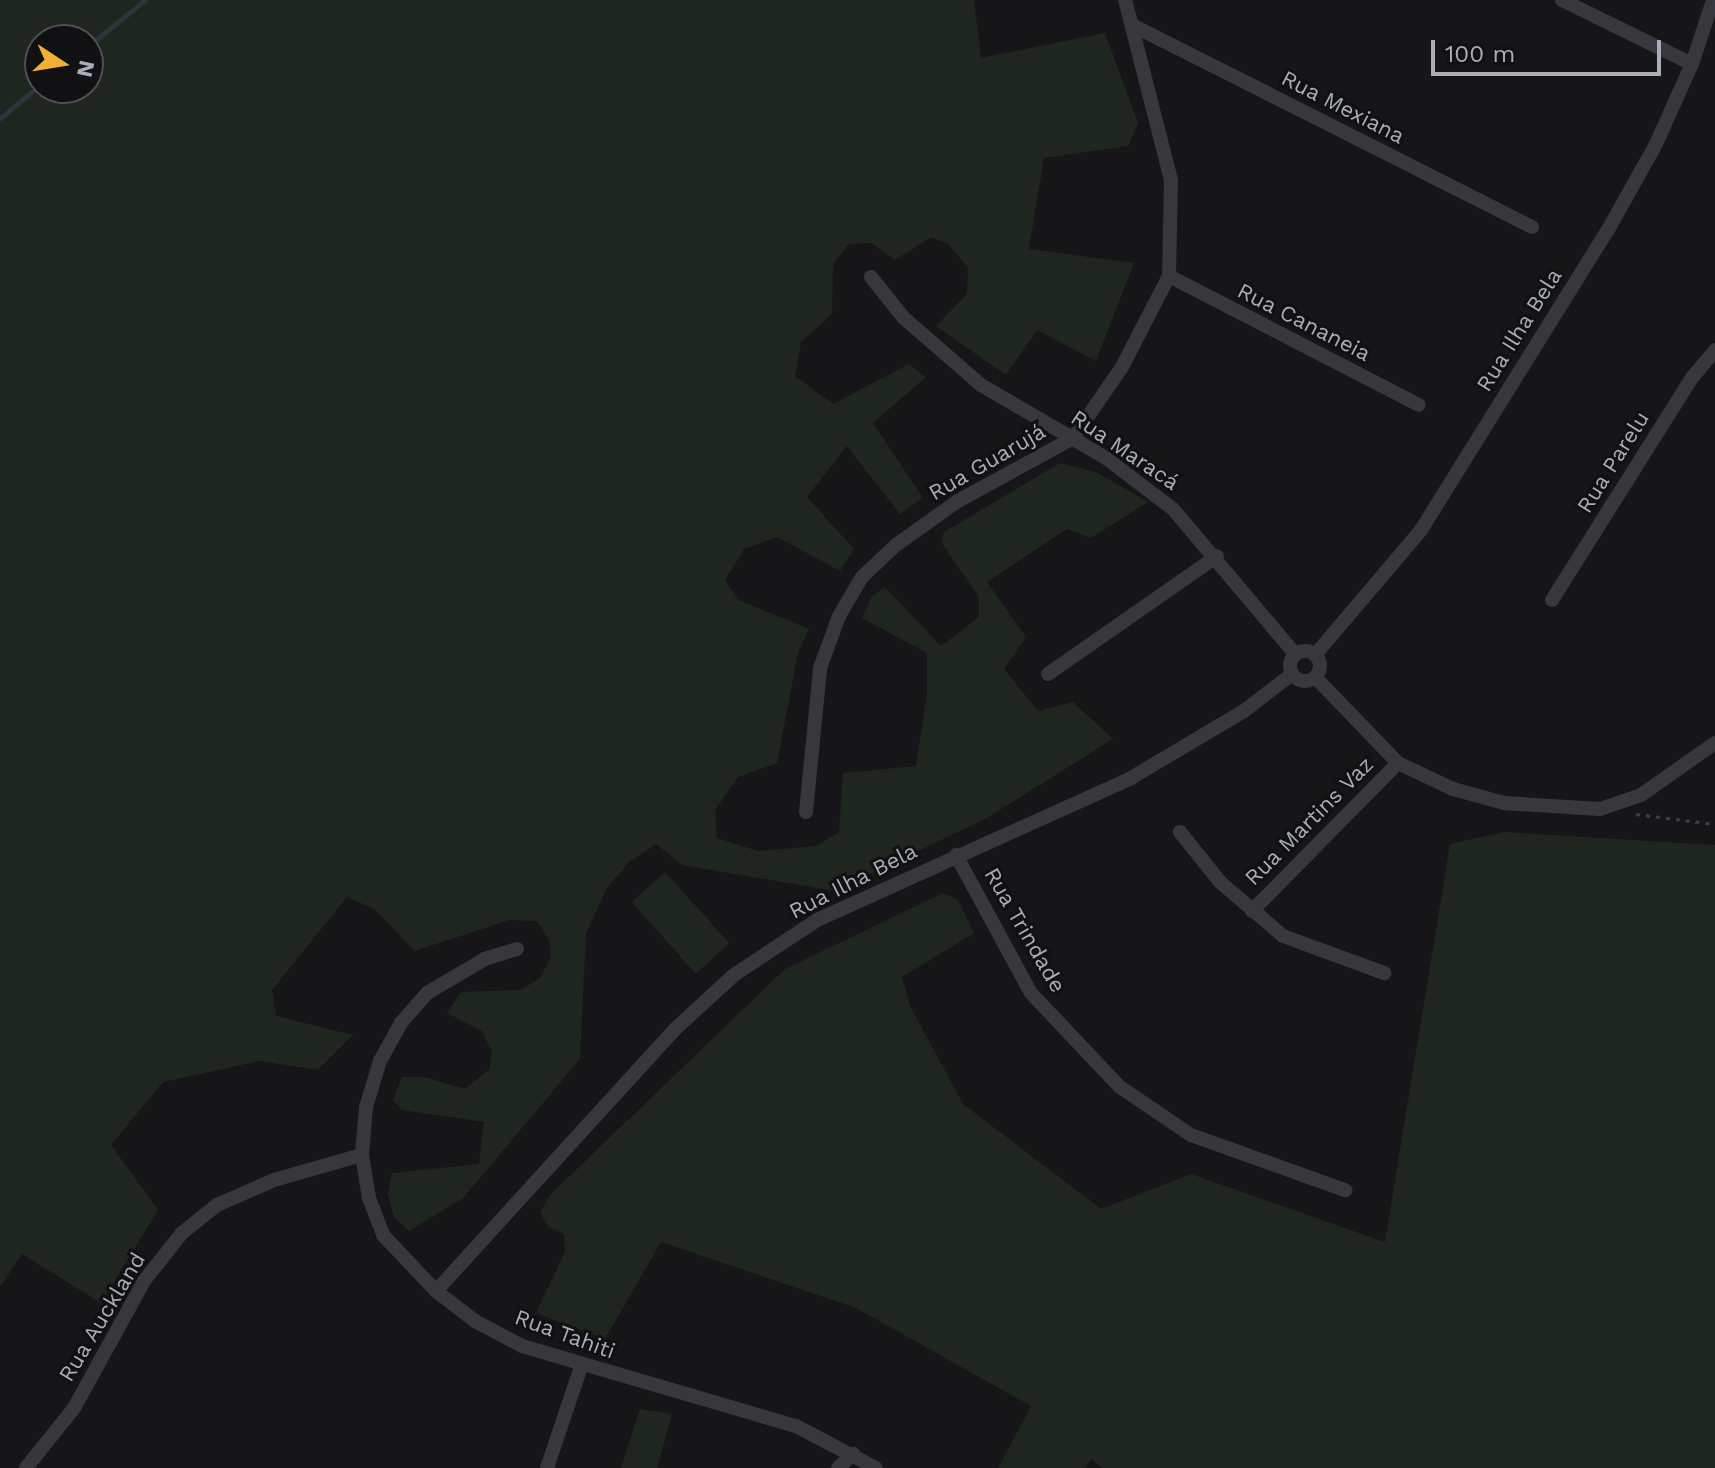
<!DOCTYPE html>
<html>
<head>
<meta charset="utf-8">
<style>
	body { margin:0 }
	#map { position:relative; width:1715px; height:1468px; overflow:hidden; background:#161618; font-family:"Work Sans",sans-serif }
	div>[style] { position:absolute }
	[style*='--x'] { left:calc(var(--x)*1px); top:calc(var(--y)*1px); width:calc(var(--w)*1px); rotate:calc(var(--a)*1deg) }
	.green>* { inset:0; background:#1e261f; transform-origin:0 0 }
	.stream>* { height:5px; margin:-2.5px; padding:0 2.5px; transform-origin:2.5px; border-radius:2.5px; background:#2c353c }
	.path>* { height:3px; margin-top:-1.5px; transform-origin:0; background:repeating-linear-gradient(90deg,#3d3f44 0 4px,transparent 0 10px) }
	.street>* { height:14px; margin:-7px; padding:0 7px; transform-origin:7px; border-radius:7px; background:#37383d }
	.street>.ring { margin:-7px; padding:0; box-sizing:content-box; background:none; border:14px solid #37383d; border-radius:50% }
	span { translate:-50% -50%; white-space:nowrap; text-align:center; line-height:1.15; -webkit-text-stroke:6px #111113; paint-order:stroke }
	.street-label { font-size:22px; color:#a8adb8 }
	.north { position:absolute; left:24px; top:24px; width:80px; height:80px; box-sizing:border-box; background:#111113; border:2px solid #4d4f55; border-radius:50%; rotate:102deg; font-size:22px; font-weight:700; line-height:32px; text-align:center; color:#a8adb8 }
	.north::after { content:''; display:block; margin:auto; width:28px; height:36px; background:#f2b134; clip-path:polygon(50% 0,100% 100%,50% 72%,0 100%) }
	.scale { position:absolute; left:1431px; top:40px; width:230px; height:36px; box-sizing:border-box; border:4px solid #a8adb8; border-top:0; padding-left:10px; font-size:24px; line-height:28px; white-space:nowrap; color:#a8adb8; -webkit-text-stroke:6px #111113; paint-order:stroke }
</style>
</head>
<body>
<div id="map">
	<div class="green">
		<div style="clip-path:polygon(evenodd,0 0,974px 0,981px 58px,1105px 33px,1138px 123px,1128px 146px,1044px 158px,1029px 249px,1134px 263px,1096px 361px,1037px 330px,1006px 375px,936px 326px,967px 294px,968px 267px,948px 244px,931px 237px,895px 260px,872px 243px,849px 244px,833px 264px,832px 314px,801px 342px,795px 376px,833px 404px,909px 364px,926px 377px,873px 423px,923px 498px,900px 514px,847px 446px,807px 497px,854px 549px,840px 571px,777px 537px,744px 549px,725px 580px,738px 600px,809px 629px,798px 653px,777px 763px,738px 777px,715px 810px,717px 838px,758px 851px,816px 846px,839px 832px,843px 773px,916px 766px,927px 692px,927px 653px,862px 618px,872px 596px,885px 587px,941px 646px,979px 617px,979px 597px,941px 542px,944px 532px,1060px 463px,1096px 472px,1148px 502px,1091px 538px,1067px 529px,987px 582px,1026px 637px,1004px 669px,1038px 711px,1073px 702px,1113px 739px,987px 818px,835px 891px,682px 865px,656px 844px,629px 862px,607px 888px,586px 933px,580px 1059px,463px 1198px,409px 1231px,394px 1217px,388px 1194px,392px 1173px,479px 1164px,484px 1122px,402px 1110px,393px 1100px,402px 1077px,424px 1077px,465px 1089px,489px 1070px,492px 1052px,482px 1031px,447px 1013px,461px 992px,521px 990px,540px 978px,551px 957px,549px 940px,537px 921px,509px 920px,415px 951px,374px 909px,347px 897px,272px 990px,276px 1016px,353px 1035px,318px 1070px,260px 1061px,163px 1082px,111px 1145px,158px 1210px,101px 1303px,22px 1254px,0 1287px,0 0,40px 40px,88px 40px,88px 88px,40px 88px,40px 40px)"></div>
		<div style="clip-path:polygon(1504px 832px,1715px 845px,1715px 1468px,1102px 1468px,1092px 1459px,1084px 1468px,998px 1468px,1031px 1406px,856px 1308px,661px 1242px,605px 1339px,536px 1313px,565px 1252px,564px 1234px,549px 1227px,540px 1213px,550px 1195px,785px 969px,943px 893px,958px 900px,974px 933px,902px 977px,910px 1006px,963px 1104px,1101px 1209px,1191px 1174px,1385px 1242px,1450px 844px)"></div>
		<div style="left:665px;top:872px;width:96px;height:45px;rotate:48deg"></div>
		<div style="clip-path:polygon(640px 1409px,672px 1414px,657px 1468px,621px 1468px)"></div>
	</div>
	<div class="stream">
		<div style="--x:88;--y:46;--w:73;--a:-38.9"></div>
		<div style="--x:0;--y:118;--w:52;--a:-39.5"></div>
	</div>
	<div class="path">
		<div style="--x:1636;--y:814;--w:80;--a:7.2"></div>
	</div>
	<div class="street">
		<div style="--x:1562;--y:0;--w:145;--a:26.2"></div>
		<div style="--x:1134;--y:26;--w:446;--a:26.8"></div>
		<div style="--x:1169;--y:276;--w:281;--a:27.3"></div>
		<div style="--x:871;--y:277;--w:53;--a:51.2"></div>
		<div style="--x:904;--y:318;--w:102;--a:41"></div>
		<div style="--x:981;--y:385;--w:145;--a:30.3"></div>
		<div style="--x:1106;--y:458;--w:84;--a:37.3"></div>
		<div style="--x:1173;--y:509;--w:189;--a:49.9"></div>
		<div style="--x:1552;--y:600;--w:261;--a:-57.8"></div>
		<div style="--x:1691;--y:379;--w:38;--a:-50"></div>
		<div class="ring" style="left:1290px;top:651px;width:16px;height:16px"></div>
		<div style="--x:1315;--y:655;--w:164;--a:-49.7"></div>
		<div style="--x:1421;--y:530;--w:354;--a:-58.1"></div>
		<div style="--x:1608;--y:230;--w:98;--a:-60.8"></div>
		<div style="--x:1656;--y:144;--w:88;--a:-65.8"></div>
		<div style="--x:1692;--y:64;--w:67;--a:-71.8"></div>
		<div style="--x:1048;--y:674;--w:206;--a:-34.9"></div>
		<div style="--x:1315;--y:677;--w:120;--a:46"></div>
		<div style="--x:1398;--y:763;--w:61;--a:25.3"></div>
		<div style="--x:1453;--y:789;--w:53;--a:15.4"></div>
		<div style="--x:1504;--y:803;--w:96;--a:3.6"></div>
		<div style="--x:1600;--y:809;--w:43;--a:-18.9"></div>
		<div style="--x:1641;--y:795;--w:90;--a:-35.1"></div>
		<div style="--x:806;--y:812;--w:145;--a:-84.4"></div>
		<div style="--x:820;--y:668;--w:55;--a:-69.9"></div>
		<div style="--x:839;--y:616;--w:45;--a:-59.5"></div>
		<div style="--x:862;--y:577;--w:47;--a:-43.3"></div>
		<div style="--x:896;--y:545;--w:76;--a:-35.4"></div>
		<div style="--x:958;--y:501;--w:131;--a:-28.7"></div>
		<div style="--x:1073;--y:438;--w:86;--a:-55.4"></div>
		<div style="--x:1122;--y:367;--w:102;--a:-62.7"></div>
		<div style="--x:1169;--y:276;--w:96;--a:-88.8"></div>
		<div style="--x:1171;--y:180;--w:186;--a:-104.3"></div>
		<div style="--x:1180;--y:832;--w:64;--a:51.3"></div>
		<div style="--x:1220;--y:882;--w:83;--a:40.6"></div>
		<div style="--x:1283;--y:936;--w:108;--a:20.1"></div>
		<div style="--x:956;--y:855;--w:157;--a:61.5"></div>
		<div style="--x:1031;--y:993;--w:129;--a:46.6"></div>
		<div style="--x:1120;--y:1087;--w:86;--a:34.1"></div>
		<div style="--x:1191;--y:1135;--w:164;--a:19.7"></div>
		<div style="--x:1252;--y:911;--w:208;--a:-45.4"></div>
		<div style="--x:517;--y:949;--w:34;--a:163"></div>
		<div style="--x:485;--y:959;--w:67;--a:149.6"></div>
		<div style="--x:427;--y:993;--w:40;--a:131"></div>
		<div style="--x:401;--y:1023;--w:43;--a:118.9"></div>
		<div style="--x:380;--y:1061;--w:48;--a:106.9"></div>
		<div style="--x:366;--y:1107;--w:48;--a:94.8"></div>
		<div style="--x:362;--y:1155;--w:44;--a:80.8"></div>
		<div style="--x:369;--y:1198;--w:40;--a:69"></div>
		<div style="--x:383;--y:1235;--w:77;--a:46.6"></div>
		<div style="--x:436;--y:1291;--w:49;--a:37.6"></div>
		<div style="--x:475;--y:1321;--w:53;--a:28"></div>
		<div style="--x:522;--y:1346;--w:285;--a:16.3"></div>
		<div style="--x:796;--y:1426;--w:90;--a:27.7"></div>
		<div style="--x:436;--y:1291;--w:353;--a:-47.6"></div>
		<div style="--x:674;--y:1030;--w:81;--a:-42.5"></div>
		<div style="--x:734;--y:975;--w:100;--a:-33.5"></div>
		<div style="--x:817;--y:920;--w:345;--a:-24.3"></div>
		<div style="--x:1131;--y:778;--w:131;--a:-30.7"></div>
		<div style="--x:1244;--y:711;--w:61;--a:-37.6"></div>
		<div style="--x:26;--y:1468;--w:77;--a:-51.3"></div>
		<div style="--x:74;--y:1408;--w:145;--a:-61.1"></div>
		<div style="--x:144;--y:1281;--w:61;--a:-51.6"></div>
		<div style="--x:182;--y:1233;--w:45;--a:-38.7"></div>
		<div style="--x:217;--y:1205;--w:62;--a:-23.7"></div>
		<div style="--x:274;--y:1180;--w:91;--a:-15.9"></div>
		<div style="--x:547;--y:1468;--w:107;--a:-71.4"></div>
		<div style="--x:838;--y:1468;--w:21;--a:-43"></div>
	</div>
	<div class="street-label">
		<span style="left:1343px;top:107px;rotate:27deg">Rua Mexiana</span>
		<span style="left:1304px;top:322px;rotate:27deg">Rua Cananeia</span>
		<span style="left:1519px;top:330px;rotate:-58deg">Rua Ilha Bela</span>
		<span style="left:1125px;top:450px;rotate:34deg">Rua Maracá</span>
		<span style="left:987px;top:462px;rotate:-30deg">Rua Guarujá</span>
		<span style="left:1613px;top:462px;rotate:-58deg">Rua Parelu</span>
		<span style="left:1309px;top:821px;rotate:-45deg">Rua Martins Vaz</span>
		<span style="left:853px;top:881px;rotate:-27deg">Rua Ilha Bela</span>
		<span style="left:1025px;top:930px;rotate:60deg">Rua Trindade</span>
		<span style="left:102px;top:1317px;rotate:-59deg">Rua Auckland</span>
		<span style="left:565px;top:1334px;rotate:20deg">Rua Tahiti</span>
	</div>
	<div class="north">N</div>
	<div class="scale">100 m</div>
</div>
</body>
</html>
